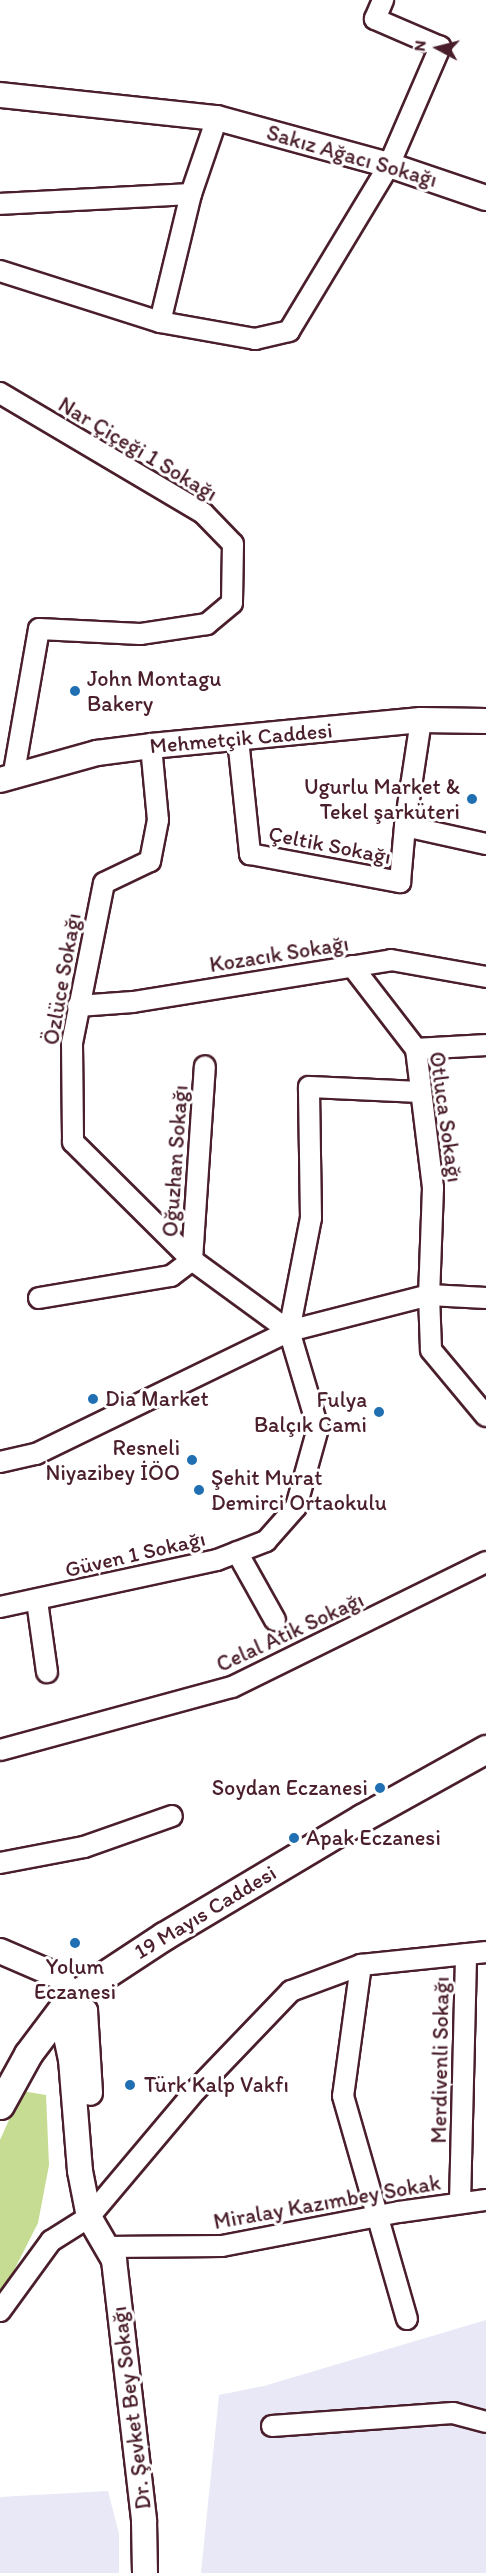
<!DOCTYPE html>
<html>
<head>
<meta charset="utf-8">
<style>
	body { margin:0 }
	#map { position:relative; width:486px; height:2573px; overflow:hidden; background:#fff; font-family:Itim,sans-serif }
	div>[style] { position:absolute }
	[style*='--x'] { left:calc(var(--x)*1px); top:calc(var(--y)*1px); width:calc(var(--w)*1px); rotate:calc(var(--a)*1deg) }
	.built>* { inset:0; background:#e8e8f7 }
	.green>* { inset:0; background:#c5dc92 }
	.roads { filter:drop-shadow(2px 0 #4a1f2b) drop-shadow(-2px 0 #4a1f2b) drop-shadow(0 2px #4a1f2b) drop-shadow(0 -2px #4a1f2b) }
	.minor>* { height:20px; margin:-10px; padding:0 10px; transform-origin:10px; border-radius:10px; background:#fff }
	.tertiary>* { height:24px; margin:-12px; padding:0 12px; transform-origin:12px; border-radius:12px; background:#fff }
	.secondary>* { height:27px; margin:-13.5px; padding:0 13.5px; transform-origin:13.5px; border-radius:13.5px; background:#fff }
	.dots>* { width:16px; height:16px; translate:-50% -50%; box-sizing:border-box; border:3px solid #fff; border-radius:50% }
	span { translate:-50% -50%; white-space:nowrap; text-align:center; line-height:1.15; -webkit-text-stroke:6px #fff; paint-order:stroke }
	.street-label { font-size:22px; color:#4a1f2b }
	.poi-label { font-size:22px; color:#4a1f2b }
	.left { translate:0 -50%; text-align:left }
	.right { translate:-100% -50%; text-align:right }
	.north { position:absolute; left:408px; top:18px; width:60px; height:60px; -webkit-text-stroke:4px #fff; paint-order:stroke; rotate:277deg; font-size:16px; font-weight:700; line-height:24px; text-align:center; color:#4a1f2b }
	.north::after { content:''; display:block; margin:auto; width:21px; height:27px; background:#4a1f2b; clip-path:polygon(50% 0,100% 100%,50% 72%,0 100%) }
</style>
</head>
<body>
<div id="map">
	<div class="built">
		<div style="clip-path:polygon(486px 2320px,486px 2573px,201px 2573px,219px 2395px,264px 2386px)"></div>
		<div style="clip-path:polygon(108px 2491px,119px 2534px,119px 2573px,0 2573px,0 2497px)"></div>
	</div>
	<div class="green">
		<div style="clip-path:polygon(22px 2091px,46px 2095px,49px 2165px,38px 2223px,0 2298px,0 2140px)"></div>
	</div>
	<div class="roads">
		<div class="minor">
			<div style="--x:0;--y:204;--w:191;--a:-3"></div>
			<div style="--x:191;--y:194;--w:80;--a:-71.1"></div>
			<div style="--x:0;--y:271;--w:168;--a:17.7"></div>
			<div style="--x:160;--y:322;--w:97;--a:10.1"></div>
			<div style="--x:255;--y:339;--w:35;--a:-13"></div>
			<div style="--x:289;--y:331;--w:194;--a:-58.9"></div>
			<div style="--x:389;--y:165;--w:129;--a:-66.6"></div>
			<div style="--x:440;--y:47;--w:71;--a:-156.7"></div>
			<div style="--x:375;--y:19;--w:21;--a:-67"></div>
			<div style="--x:160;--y:322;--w:132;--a:-76.4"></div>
			<div style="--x:0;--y:393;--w:236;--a:30.6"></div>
			<div style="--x:203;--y:513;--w:43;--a:45.9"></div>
			<div style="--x:233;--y:544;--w:59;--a:91"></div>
			<div style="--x:232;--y:603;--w:33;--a:140"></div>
			<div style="--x:207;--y:624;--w:68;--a:171.5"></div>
			<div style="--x:140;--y:634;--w:101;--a:-177.2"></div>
			<div style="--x:39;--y:629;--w:151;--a:99.9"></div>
			<div style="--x:238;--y:739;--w:116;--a:84"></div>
			<div style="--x:250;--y:854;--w:153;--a:10.6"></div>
			<div style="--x:400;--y:882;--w:56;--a:-84.9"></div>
			<div style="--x:405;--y:826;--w:107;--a:-81.4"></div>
			<div style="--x:151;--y:746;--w:74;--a:84.6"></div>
			<div style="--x:158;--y:820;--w:42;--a:101"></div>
			<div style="--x:150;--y:861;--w:51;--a:154.4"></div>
			<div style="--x:104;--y:883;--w:163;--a:101.3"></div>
			<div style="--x:72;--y:1043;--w:99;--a:89.4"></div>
			<div style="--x:73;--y:1142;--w:168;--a:44.8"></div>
			<div style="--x:192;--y:1260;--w:120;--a:36.2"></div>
			<div style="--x:405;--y:826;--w:83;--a:12.5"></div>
			<div style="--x:352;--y:966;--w:105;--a:52.4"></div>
			<div style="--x:416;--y:1049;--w:140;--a:83"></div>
			<div style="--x:433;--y:1188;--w:107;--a:92.1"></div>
			<div style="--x:429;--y:1295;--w:55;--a:87.9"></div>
			<div style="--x:431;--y:1350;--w:86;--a:50.2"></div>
			<div style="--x:78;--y:1006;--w:55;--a:-4.2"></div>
			<div style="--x:133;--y:1002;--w:261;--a:-9.2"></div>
			<div style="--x:391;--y:960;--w:97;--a:10.1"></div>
			<div style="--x:416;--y:1049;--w:70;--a:-3.3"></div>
			<div style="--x:192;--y:1260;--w:194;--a:-86.2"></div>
			<div style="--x:39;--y:1298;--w:134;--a:-9.5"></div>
			<div style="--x:171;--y:1276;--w:26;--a:-37"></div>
			<div style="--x:0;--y:1462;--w:37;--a:-13"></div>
			<div style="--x:36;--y:1454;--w:281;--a:-25.9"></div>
			<div style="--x:289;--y:1331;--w:145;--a:-14.4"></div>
			<div style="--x:429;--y:1295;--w:57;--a:3"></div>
			<div style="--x:237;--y:1552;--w:78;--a:60.8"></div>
			<div style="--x:37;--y:1601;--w:72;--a:82"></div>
			<div style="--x:0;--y:1607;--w:222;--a:-12.2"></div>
			<div style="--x:217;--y:1560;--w:53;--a:-21.2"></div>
			<div style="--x:266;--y:1541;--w:45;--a:-48.6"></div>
			<div style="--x:296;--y:1507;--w:82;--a:-74.4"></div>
			<div style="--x:318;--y:1428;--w:101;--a:-106.6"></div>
			<div style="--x:289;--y:1331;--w:115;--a:-79"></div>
			<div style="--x:311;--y:1218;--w:131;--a:-90.9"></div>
			<div style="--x:309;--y:1087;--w:112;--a:2.6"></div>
			<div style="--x:0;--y:1750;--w:240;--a:-15.2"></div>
			<div style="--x:232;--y:1687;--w:283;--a:-26.2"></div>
			<div style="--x:0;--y:1863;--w:86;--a:-10.8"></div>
			<div style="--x:84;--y:1847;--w:93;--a:-19.4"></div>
			<div style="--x:361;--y:1965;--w:132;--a:97.8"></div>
			<div style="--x:343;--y:2096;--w:232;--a:74"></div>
			<div style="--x:460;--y:2203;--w:249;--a:-88.6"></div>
			<div style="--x:105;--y:2247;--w:117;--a:-0.5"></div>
			<div style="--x:222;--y:2246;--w:180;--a:-10.9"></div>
			<div style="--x:399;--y:2212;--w:88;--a:-7.9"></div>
			<div style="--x:0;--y:2311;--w:87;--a:-53.9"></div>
			<div style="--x:51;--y:2241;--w:45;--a:-32.3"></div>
			<div style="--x:89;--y:2217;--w:166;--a:-49.9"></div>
			<div style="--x:196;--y:2090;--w:137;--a:-46.2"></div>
			<div style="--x:291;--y:1991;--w:75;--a:-20.4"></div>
			<div style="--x:361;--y:1965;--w:126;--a:-5.9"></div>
			<div style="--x:272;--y:2426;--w:181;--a:-4.1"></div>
			<div style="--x:453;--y:2413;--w:34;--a:15"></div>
		</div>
		<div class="tertiary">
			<div style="--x:0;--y:95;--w:218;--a:6.1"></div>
			<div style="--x:217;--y:118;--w:178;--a:15.3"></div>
			<div style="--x:389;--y:165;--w:102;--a:18.8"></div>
			<div style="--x:0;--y:780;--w:101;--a:-15.6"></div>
			<div style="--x:97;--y:753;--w:54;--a:-7.4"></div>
			<div style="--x:151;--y:746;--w:271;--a:-5.5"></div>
			<div style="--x:421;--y:720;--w:65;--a:0.9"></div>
			<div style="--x:0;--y:1951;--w:65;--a:23.4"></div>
			<div style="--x:60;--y:1977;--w:23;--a:61"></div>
			<div style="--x:71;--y:1997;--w:20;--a:45"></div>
			<div style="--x:85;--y:2011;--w:82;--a:86.5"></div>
			<div style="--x:71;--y:1997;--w:26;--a:108"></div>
			<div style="--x:63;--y:2022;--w:38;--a:78"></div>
			<div style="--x:71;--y:2059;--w:112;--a:85.4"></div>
			<div style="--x:80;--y:2171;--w:47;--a:78.9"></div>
			<div style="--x:89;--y:2217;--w:50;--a:59.8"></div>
			<div style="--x:114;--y:2260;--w:263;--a:83.4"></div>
			<div style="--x:144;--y:2521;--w:52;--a:88.9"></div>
		</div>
		<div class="secondary">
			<div style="--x:0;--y:2105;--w:58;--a:-61.2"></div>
			<div style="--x:28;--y:2054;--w:71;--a:-53"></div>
			<div style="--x:71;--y:1997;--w:111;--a:-33.3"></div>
			<div style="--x:164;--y:1936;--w:230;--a:-30.8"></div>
			<div style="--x:362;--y:1818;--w:142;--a:-29.1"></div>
		</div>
	</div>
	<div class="dots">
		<div style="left:75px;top:691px;background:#1f6fb2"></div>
		<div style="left:472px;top:799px;background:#1f6fb2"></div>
		<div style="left:93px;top:1399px;background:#1f6fb2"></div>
		<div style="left:379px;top:1412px;background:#1f6fb2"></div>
		<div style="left:192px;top:1460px;background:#1f6fb2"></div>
		<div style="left:199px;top:1490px;background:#1f6fb2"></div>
		<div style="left:380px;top:1788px;background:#1f6fb2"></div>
		<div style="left:294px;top:1838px;background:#1f6fb2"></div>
		<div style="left:75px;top:1943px;background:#1f6fb2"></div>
		<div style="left:130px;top:2085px;background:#1f6fb2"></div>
	</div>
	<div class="street-label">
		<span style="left:352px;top:156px;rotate:16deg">Sakız Ağacı Sokağı</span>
		<span style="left:138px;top:449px;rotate:31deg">Nar Çiçeği 1 Sokağı</span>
		<span style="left:241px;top:738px;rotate:-5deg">Mehmetçik Caddesi</span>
		<span style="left:330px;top:845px;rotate:11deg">Çeltik Sokağı</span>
		<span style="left:279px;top:954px;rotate:-9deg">Kozacık Sokağı</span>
		<span style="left:62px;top:979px;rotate:-80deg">Özlüce Sokağı</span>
		<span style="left:446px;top:1117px;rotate:82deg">Otluca Sokağı</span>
		<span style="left:175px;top:1161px;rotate:-86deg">Oğuzhan Sokağı</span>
		<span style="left:135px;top:1554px;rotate:-13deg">Güven 1 Sokağı</span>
		<span style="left:290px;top:1632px;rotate:-25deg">Celal Atik Sokağı</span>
		<span style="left:205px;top:1912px;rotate:-31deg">19 Mayıs Caddesi</span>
		<span style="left:440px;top:2060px;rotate:-89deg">Merdivenli Sokağı</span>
		<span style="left:327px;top:2202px;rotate:-10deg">Miralay Kazımbey Sokak</span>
		<span style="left:131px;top:2408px;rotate:-97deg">Dr. Şevket Bey Sokağı</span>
	</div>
	<div class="poi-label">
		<span class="left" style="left:87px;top:691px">John Montagu<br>Bakery</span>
		<span class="right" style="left:460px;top:799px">Ugurlu Market &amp;<br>Tekel şarküteri</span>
		<span class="left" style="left:105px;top:1399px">Dia Market</span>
		<span class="right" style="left:367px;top:1412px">Fulya<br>Balçık Cami</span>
		<span class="right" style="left:180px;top:1460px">Resneli<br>Niyazibey İÖO</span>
		<span class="left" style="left:211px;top:1490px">Şehit Murat<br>Demirci Ortaokulu</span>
		<span class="right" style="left:368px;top:1788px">Soydan Eczanesi</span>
		<span class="left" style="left:306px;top:1838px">Apak Eczanesi</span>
		<span style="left:75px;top:1979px">Yolum<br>Eczanesi</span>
		<span class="left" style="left:144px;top:2085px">Türk Kalp Vakfı</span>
	</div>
	<div class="north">N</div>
</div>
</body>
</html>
